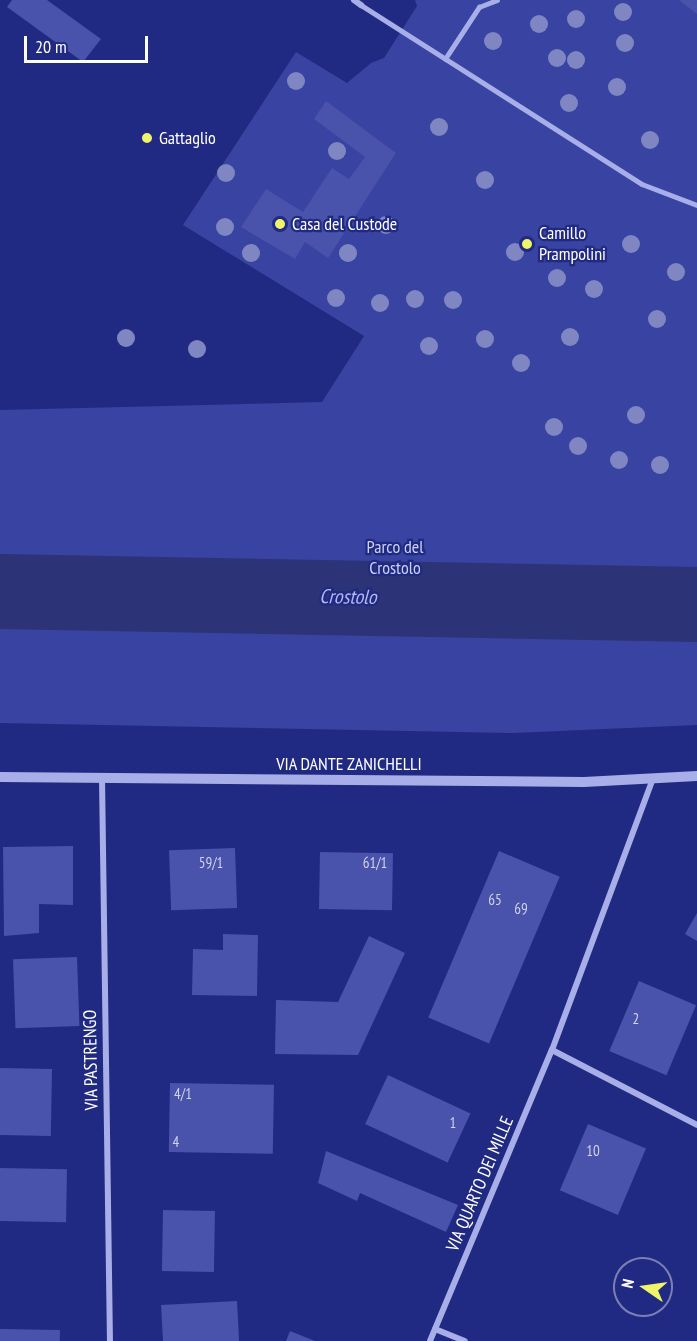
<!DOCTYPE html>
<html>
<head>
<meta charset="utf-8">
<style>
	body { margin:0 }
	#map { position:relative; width:697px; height:1341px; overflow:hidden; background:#212a82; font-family:"PT Sans Narrow",sans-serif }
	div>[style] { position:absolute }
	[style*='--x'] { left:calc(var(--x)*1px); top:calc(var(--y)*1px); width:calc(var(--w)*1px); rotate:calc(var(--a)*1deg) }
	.green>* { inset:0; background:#3843a2 }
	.river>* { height:75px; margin:-37.5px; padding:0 37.5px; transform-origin:37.5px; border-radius:37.5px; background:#2c3376 }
	.building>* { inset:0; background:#4953ab; transform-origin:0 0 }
	.service>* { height:4.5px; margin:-2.25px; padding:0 2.25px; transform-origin:2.25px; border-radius:2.25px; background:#a8afe8 }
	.minor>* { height:6px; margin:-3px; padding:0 3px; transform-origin:3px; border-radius:3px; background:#a8afe8 }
	.tertiary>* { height:10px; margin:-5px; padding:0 5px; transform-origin:5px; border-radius:5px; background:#a8afe8 }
	.trees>* { width:18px; height:18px; margin:-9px; border-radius:50%; background:#7f86c2 }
	.dots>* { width:16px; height:16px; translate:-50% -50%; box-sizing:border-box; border:3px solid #212a82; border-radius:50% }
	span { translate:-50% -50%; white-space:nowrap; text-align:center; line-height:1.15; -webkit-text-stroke:4.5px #212a82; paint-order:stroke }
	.number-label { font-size:15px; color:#d2d4ea }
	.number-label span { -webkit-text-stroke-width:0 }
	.poi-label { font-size:18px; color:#fff }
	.left { translate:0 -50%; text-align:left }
	.park-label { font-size:18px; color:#ccd1f6 }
	.street-label { font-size:18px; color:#fff }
	.water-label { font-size:20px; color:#b3baf0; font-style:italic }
	.north { position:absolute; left:613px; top:1257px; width:60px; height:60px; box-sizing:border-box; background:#212a82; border:2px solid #7a7fb4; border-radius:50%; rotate:283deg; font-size:16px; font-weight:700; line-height:24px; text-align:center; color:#fff }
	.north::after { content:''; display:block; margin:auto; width:21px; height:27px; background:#eef569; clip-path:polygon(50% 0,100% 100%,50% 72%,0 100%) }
	.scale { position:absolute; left:24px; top:36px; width:124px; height:27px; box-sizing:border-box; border:3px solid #fff; border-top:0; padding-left:8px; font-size:18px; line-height:21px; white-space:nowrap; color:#fff; -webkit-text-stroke:4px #212a82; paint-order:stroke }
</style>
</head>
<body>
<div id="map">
	<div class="green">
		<div style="clip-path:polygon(415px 0,697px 0,697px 725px,513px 733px,0 723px,0 410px,322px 402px,364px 336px,183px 225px,296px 52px,347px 83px,371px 63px,384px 58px,417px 6px)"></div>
	</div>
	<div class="river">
		<div style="--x:0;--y:591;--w:697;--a:1.07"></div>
	</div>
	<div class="building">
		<div style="clip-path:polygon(12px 0,47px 0,101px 39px,83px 62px,7px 7px)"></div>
		<div style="clip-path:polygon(679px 0,697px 0,697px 14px)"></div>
		<div style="clip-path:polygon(326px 101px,396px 153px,328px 258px,305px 242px,295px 259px,241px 227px,266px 189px,303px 212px,332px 168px,349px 179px,365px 157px,314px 119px)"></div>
		<div style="clip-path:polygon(73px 846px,73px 905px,39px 904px,39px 933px,4px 936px,3px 847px)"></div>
		<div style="left:235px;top:848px;width:60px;height:66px;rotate:88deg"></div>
		<div style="left:499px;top:851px;width:66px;height:181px;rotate:23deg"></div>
		<div style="left:320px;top:852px;width:73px;height:57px;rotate:1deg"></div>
		<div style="clip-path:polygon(697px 913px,697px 941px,685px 934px)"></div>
		<div style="clip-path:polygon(223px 934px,258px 935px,257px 996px,192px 995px,193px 949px,223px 950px)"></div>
		<div style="clip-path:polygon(369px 936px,405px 953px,358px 1055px,275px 1054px,276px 1000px,338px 1002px)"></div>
		<div style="left:77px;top:957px;width:69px;height:64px;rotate:88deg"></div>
		<div style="left:639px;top:981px;width:62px;height:76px;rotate:23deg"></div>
		<div style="left:0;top:1068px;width:52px;height:67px;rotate:1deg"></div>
		<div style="left:388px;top:1075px;width:91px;height:54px;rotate:25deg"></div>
		<div style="left:170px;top:1083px;width:104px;height:69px;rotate:1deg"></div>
		<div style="left:588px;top:1124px;width:63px;height:72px;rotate:23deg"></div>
		<div style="clip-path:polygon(326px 1151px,458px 1205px,446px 1232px,360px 1193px,357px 1201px,318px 1183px)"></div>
		<div style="left:0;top:1168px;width:67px;height:53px;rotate:1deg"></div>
		<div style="left:163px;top:1210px;width:52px;height:61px;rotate:1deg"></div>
		<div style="left:237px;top:1301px;width:40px;height:76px;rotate:87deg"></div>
		<div style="left:0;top:1329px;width:60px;height:12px;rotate:1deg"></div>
		<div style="clip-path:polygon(290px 1331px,315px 1341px,286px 1341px)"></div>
	</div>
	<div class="service">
		<div style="--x:361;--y:5;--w:333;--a:32.5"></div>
		<div style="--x:642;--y:184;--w:59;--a:20.9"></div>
		<div style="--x:445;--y:59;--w:62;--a:-56.8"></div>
		<div style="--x:479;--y:7;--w:19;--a:-21"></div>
	</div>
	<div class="minor">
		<div style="--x:354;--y:0;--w:9;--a:36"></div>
		<div style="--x:102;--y:778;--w:563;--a:89.19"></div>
		<div style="--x:552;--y:1050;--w:163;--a:27.3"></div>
		<div style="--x:435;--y:1329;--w:32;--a:22"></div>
		<div style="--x:430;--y:1341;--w:316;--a:-67.3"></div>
		<div style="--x:552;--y:1050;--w:290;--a:-69.6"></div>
	</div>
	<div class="tertiary">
		<div style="--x:0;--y:777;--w:584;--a:0.49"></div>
		<div style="--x:584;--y:782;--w:113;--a:-3"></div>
	</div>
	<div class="trees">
		<div style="left:623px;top:12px"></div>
		<div style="left:576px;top:19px"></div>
		<div style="left:539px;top:24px"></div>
		<div style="left:493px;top:41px"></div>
		<div style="left:625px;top:43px"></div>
		<div style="left:557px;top:58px"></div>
		<div style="left:576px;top:60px"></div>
		<div style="left:296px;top:81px"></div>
		<div style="left:617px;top:87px"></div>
		<div style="left:569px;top:103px"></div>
		<div style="left:439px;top:127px"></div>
		<div style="left:650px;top:140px"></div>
		<div style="left:337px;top:151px"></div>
		<div style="left:226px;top:173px"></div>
		<div style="left:485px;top:180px"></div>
		<div style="left:386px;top:225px"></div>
		<div style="left:225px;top:227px"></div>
		<div style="left:631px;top:244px"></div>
		<div style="left:515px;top:252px"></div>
		<div style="left:251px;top:253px"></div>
		<div style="left:348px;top:253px"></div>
		<div style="left:676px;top:272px"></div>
		<div style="left:557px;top:278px"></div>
		<div style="left:594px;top:289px"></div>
		<div style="left:336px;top:298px"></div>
		<div style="left:415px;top:299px"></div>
		<div style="left:453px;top:300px"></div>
		<div style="left:380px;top:303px"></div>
		<div style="left:657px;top:319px"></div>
		<div style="left:570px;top:337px"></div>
		<div style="left:126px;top:338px"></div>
		<div style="left:485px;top:339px"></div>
		<div style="left:429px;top:346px"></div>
		<div style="left:197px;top:349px"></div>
		<div style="left:521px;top:363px"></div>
		<div style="left:636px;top:415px"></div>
		<div style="left:554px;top:427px"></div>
		<div style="left:578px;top:446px"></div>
		<div style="left:619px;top:460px"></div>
		<div style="left:660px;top:465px"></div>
	</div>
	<div class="dots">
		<div style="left:147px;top:138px;background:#eef569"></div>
		<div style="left:280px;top:224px;background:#eef569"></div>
		<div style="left:527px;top:244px;background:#eef569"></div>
	</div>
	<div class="number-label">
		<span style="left:211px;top:863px">59/1</span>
		<span style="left:375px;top:863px">61/1</span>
		<span style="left:495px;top:900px">65</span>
		<span style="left:521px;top:909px">69</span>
		<span style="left:636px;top:1019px">2</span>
		<span style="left:183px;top:1094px">4/1</span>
		<span style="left:453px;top:1123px">1</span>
		<span style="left:176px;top:1142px">4</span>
		<span style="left:593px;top:1151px">10</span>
	</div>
	<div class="poi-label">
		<span class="left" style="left:159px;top:138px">Gattaglio</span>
		<span class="left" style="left:292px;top:224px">Casa del Custode</span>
		<span class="left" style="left:539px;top:244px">Camillo<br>Prampolini</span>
	</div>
	<div class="park-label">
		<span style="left:395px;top:558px">Parco del<br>Crostolo</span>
	</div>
	<div class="street-label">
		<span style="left:349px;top:764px">VIA DANTE ZANICHELLI</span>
		<span style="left:91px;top:1060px;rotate:-91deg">VIA PASTRENGO</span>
		<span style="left:480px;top:1184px;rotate:-67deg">VIA QUARTO DEI MILLE</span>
	</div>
	<div class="water-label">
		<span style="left:348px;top:597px;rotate:1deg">Crostolo</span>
	</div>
	<div class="north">N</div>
	<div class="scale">20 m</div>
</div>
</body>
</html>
